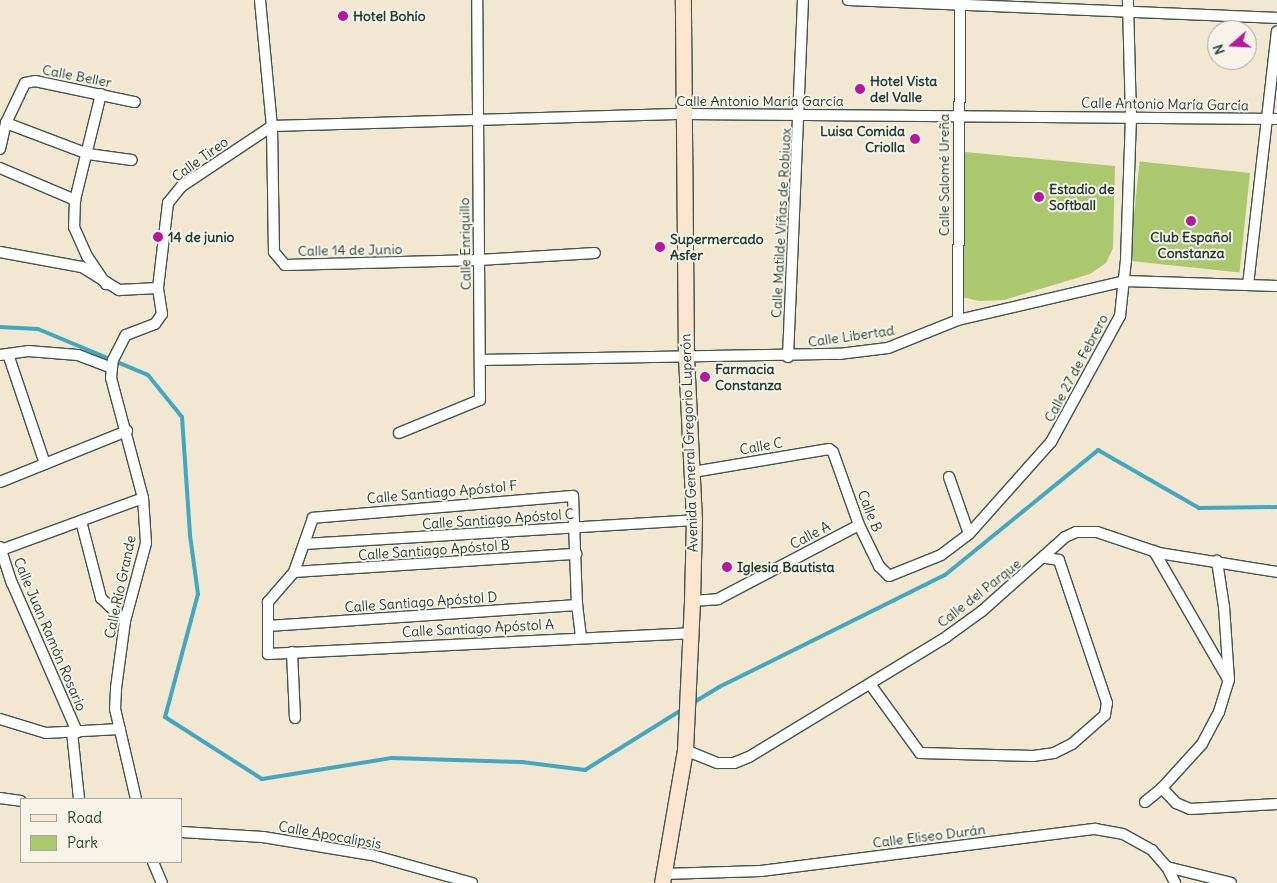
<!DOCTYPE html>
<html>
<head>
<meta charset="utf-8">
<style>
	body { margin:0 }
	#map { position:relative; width:1277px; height:883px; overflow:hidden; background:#f2e7d0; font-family:Delius,sans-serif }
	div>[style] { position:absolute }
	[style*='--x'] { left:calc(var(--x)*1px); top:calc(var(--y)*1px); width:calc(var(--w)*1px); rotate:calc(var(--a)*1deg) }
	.green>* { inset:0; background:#acc86e; transform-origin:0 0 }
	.stream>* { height:4px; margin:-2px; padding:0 2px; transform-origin:2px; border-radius:2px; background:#42a8c2 }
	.roads { filter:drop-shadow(1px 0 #3f564b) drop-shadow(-1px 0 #3f564b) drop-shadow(0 1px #3f564b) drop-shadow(0 -1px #3f564b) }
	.minor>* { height:10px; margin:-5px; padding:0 5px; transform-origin:5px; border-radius:5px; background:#fff }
	.secondary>* { height:15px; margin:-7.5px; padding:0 7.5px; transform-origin:7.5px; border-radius:7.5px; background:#fbe5cf }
	.dots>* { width:14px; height:14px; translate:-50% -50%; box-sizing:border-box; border:2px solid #f7f3e8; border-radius:50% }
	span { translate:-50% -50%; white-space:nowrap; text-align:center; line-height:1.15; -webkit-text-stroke:4px #f7f3e8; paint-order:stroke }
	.poi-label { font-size:14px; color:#1f3d34; font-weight:700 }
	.left { translate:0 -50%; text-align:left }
	.right { translate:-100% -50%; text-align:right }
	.street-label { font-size:14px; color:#1f3d34 }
	.legend { position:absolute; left:20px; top:798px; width:162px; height:65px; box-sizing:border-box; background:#f7f3e8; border:1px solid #a1aaa0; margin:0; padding:6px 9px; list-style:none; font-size:15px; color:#1f3d34 }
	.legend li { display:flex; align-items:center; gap:10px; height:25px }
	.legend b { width:25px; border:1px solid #a1aaa0 }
	.north { position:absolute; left:1207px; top:20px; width:50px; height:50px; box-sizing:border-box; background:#f7f3e8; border:1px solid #a1aaa0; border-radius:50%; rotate:251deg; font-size:14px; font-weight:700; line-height:20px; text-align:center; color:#1f3d34 }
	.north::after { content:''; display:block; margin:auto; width:18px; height:22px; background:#b5179e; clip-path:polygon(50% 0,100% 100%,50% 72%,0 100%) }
</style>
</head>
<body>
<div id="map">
	<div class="green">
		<div style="clip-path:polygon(965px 152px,1115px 166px,1113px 248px,1106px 263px,1090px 274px,1004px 300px,979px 301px,962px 297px)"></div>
		<div style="left:1250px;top:173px;width:100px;height:111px;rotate:96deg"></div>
	</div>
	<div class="stream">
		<div style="--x:0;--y:327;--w:38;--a:3"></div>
		<div style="--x:38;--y:329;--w:119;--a:22.7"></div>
		<div style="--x:148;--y:375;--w:54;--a:51"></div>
		<div style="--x:182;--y:417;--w:118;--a:86.1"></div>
		<div style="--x:190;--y:535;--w:60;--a:82.3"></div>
		<div style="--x:198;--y:594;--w:127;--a:105"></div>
		<div style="--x:165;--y:717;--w:115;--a:32.6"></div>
		<div style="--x:262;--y:779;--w:132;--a:-9.2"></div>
		<div style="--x:392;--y:758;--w:130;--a:1.8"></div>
		<div style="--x:522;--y:762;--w:64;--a:7.2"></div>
		<div style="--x:585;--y:770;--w:115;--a:-31.9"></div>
		<div style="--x:691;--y:704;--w:33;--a:-31"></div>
		<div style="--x:719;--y:687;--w:252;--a:-26.4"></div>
		<div style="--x:945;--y:575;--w:198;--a:-39.2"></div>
		<div style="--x:1098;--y:450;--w:116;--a:29.9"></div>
		<div style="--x:1199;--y:508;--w:78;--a:-0.7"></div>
	</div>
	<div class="roads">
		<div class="minor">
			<div style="--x:260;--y:0;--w:127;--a:84.6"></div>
			<div style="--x:272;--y:126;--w:126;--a:89.1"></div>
			<div style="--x:274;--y:252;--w:17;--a:50"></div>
			<div style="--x:285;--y:265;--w:194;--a:-1.5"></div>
			<div style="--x:479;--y:260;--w:116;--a:-3.5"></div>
			<div style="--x:848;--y:0;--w:429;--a:2.4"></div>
			<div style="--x:101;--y:94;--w:109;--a:103.8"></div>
			<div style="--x:75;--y:200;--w:27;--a:92"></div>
			<div style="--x:74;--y:227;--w:32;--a:66"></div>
			<div style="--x:87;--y:256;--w:34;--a:56"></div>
			<div style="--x:6;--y:123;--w:88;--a:20.7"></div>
			<div style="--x:88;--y:154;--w:44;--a:7.8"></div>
			<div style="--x:0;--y:149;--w:27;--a:-77"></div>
			<div style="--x:6;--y:123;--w:44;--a:-64.6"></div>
			<div style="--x:25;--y:83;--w:10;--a:-11"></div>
			<div style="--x:35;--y:81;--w:102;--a:11.9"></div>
			<div style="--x:0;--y:168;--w:82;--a:23.1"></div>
			<div style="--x:0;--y:252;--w:83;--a:10.4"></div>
			<div style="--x:82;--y:267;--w:44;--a:31.9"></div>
			<div style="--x:119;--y:290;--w:39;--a:-3"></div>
			<div style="--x:1248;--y:285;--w:255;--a:-83.5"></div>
			<div style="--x:958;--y:320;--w:320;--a:-89.6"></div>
			<div style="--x:8;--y:354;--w:116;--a:71.4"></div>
			<div style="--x:0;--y:355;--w:28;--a:-8"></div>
			<div style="--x:28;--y:351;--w:50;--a:4.6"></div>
			<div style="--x:78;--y:355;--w:36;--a:21"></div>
			<div style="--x:788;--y:357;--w:357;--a:-87.6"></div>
			<div style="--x:480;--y:360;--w:359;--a:-1"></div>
			<div style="--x:839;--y:354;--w:49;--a:-7"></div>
			<div style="--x:888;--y:348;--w:75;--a:-21.8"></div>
			<div style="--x:958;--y:320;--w:171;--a:-13.1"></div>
			<div style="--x:1125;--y:281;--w:152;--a:1.9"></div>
			<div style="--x:399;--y:433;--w:87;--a:-22.2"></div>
			<div style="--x:480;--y:400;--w:400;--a:-90.4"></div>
			<div style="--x:693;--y:472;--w:138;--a:-9.6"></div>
			<div style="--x:829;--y:449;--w:5;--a:37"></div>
			<div style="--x:833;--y:452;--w:77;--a:70.4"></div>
			<div style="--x:859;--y:525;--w:46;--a:64"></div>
			<div style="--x:879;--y:566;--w:14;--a:45"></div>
			<div style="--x:889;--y:576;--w:56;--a:-22"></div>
			<div style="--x:941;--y:555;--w:35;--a:-37"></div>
			<div style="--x:969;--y:534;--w:123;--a:-48.3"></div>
			<div style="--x:1051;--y:442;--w:144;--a:-61.3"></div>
			<div style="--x:1120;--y:316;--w:56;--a:-83.9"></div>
			<div style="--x:1126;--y:260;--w:142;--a:-88"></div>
			<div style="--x:1131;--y:118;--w:118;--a:-91.5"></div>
			<div style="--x:949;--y:477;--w:60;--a:70.7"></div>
			<div style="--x:0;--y:482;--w:137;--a:-21.9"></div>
			<div style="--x:81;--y:521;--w:80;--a:75.4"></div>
			<div style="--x:101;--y:598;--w:33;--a:44"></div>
			<div style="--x:304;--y:544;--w:391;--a:-3.5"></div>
			<div style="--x:0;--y:547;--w:38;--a:72"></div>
			<div style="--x:12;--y:583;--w:163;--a:66.4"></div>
			<div style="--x:1;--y:550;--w:151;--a:-20.1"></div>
			<div style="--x:1154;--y:551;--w:148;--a:60"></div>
			<div style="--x:294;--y:572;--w:283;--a:-3.7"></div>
			<div style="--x:692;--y:601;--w:26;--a:-4"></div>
			<div style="--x:718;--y:599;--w:159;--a:-27.7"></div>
			<div style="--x:268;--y:626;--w:310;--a:-3.9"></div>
			<div style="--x:581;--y:637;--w:32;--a:-97"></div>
			<div style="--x:577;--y:605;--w:109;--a:-92.1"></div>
			<div style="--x:573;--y:496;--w:261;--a:175.2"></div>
			<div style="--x:313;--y:518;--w:57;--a:109.4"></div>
			<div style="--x:294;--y:572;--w:40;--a:131"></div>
			<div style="--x:268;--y:602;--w:52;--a:90"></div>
			<div style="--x:268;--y:654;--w:423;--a:-2.8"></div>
			<div style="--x:292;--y:652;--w:66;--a:87.4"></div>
			<div style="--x:870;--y:684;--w:85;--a:54.1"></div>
			<div style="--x:920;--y:753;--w:113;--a:1.5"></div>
			<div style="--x:1033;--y:756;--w:21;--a:-8"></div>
			<div style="--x:1054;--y:753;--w:20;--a:-27"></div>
			<div style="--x:1072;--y:744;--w:44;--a:-41.3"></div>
			<div style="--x:1105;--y:715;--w:12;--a:-81"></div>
			<div style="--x:1107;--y:703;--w:151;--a:-108.6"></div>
			<div style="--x:1059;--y:560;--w:13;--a:-171"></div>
			<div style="--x:0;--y:719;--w:48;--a:16.9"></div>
			<div style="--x:46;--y:733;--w:74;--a:-3.1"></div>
			<div style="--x:72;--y:732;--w:67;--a:84"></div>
			<div style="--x:685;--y:750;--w:35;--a:22"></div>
			<div style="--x:718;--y:763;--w:16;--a:0"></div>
			<div style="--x:734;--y:763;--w:16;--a:-22"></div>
			<div style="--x:749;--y:757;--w:231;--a:-31.3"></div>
			<div style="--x:946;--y:637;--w:44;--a:-35.8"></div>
			<div style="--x:982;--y:611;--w:111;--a:-41.7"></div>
			<div style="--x:1065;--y:537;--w:12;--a:-24"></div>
			<div style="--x:1076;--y:532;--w:21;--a:0"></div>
			<div style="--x:1097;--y:532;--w:65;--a:18.7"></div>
			<div style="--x:1159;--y:553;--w:120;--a:9.1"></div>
			<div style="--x:1162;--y:788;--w:21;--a:47"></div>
			<div style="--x:1176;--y:803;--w:15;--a:23"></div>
			<div style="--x:1190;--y:809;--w:87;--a:-3.3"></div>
			<div style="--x:0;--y:798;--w:21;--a:8"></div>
			<div style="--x:136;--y:799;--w:92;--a:-103.1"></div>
			<div style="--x:115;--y:709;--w:21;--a:-87"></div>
			<div style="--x:116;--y:688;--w:68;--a:-82.3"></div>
			<div style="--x:125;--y:621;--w:81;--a:-74.9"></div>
			<div style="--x:146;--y:543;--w:45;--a:-93.8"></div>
			<div style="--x:143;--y:498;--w:124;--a:-104.9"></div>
			<div style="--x:111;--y:378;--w:18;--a:-84"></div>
			<div style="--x:113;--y:360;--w:28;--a:-63"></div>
			<div style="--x:126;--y:335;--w:31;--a:-21"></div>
			<div style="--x:155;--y:324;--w:12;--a:-55"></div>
			<div style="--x:162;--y:314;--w:26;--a:-99"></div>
			<div style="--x:158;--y:288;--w:86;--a:-83.3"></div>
			<div style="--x:168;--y:203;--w:22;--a:-51"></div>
			<div style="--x:182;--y:186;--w:108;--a:-33.7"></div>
			<div style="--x:272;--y:126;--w:413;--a:-1.7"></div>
			<div style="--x:685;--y:114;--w:592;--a:0.48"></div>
			<div style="--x:1145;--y:802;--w:22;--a:-39"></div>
			<div style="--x:1162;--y:788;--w:59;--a:-47.7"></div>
			<div style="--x:1202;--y:744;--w:36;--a:-62"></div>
			<div style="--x:1219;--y:712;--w:34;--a:-73"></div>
			<div style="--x:1229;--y:680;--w:73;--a:-93.9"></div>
			<div style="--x:1224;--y:607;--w:47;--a:-98.7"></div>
			<div style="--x:181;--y:832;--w:82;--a:3.5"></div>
			<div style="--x:263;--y:837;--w:110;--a:9.4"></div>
			<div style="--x:372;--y:855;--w:104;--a:15.6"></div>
			<div style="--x:153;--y:862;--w:23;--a:67"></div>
			<div style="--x:1167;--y:867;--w:66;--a:14"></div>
			<div style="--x:663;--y:874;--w:98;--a:-1.8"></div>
			<div style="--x:761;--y:871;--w:337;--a:-7.2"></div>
			<div style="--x:1095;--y:829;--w:28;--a:10"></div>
			<div style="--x:1123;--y:834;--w:33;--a:29"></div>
			<div style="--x:1152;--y:850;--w:23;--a:49"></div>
			<div style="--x:1167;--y:867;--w:18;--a:63"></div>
		</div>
		<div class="secondary">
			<div style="--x:662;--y:883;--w:135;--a:-80.2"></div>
			<div style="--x:685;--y:750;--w:149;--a:-87.3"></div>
			<div style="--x:692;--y:601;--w:81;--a:-88.6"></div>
			<div style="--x:694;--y:520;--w:161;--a:-92.8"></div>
			<div style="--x:686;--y:359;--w:359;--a:-90.5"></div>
		</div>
	</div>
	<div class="dots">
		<div style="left:343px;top:16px;background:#b5179e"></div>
		<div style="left:860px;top:89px;background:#b5179e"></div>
		<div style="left:915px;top:139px;background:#b5179e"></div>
		<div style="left:1039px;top:197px;background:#b5179e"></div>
		<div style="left:1191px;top:221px;background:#b5179e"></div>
		<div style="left:158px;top:237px;background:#b5179e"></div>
		<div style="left:660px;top:247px;background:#b5179e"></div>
		<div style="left:705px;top:377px;background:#b5179e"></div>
		<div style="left:727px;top:567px;background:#b5179e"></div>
	</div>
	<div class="poi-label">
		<span class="left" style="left:353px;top:16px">Hotel Bohío</span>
		<span class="left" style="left:870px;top:89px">Hotel Vista<br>del Valle</span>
		<span class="right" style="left:905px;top:139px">Luisa Comida<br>Criolla</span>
		<span class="left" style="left:1049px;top:197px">Estadio de<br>Softball</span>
		<span class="left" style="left:168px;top:237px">14 de junio</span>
		<span style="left:1191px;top:245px">Club Español<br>Constanza</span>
		<span class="left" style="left:670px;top:247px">Supermercado<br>Asfer</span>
		<span class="left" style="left:715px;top:377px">Farmacia<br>Constanza</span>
		<span class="left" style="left:737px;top:567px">Iglesia Bautista</span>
	</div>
	<div class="street-label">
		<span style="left:77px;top:76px;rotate:11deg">Calle Beller</span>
		<span style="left:760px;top:101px">Calle Antonio María García</span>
		<span style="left:1165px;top:104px;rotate:1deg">Calle Antonio María García</span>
		<span style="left:200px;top:159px;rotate:-36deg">Calle Tireo</span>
		<span style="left:944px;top:175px;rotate:-90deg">Calle Salomé Ureña</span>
		<span style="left:781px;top:223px;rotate:-87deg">Calle Matilde Viñas de Robiuox</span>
		<span style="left:465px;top:244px;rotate:-91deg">Calle Enriquillo</span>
		<span style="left:350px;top:250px;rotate:-1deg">Calle 14 de Junio</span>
		<span style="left:851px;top:336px;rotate:-8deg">Calle Libertad</span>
		<span style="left:1076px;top:368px;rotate:-62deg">Calle 27 de Febrero</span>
		<span style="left:689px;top:443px;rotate:-92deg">Avenida General Gregorio Luperón</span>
		<span style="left:761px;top:446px;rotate:-10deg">Calle C</span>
		<span style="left:442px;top:492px;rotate:-5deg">Calle Santiago Apóstol F</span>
		<span style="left:870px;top:511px;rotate:68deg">Calle B</span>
		<span style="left:498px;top:519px;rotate:-4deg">Calle Santiago Apóstol C</span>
		<span style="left:810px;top:535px;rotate:-28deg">Calle A</span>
		<span style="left:434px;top:550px;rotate:-4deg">Calle Santiago Apóstol B</span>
		<span style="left:120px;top:587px;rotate:-78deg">Calle Río Grande</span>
		<span style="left:979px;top:593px;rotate:-38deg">Calle del Parque</span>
		<span style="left:421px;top:602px;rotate:-4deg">Calle Santiago Apóstol D</span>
		<span style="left:478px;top:628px;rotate:-3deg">Calle Santiago Apóstol A</span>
		<span style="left:50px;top:634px;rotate:67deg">Calle Juan Ramón Rosario</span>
		<span style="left:330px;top:835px;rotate:10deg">Calle Apocalipsis</span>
		<span style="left:929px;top:836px;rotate:-7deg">Calle Eliseo Durán</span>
	</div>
	<ul class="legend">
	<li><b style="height:6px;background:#fbe5cf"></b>Road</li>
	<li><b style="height:14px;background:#acc86e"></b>Park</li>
	</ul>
	<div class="north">N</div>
</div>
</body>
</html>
